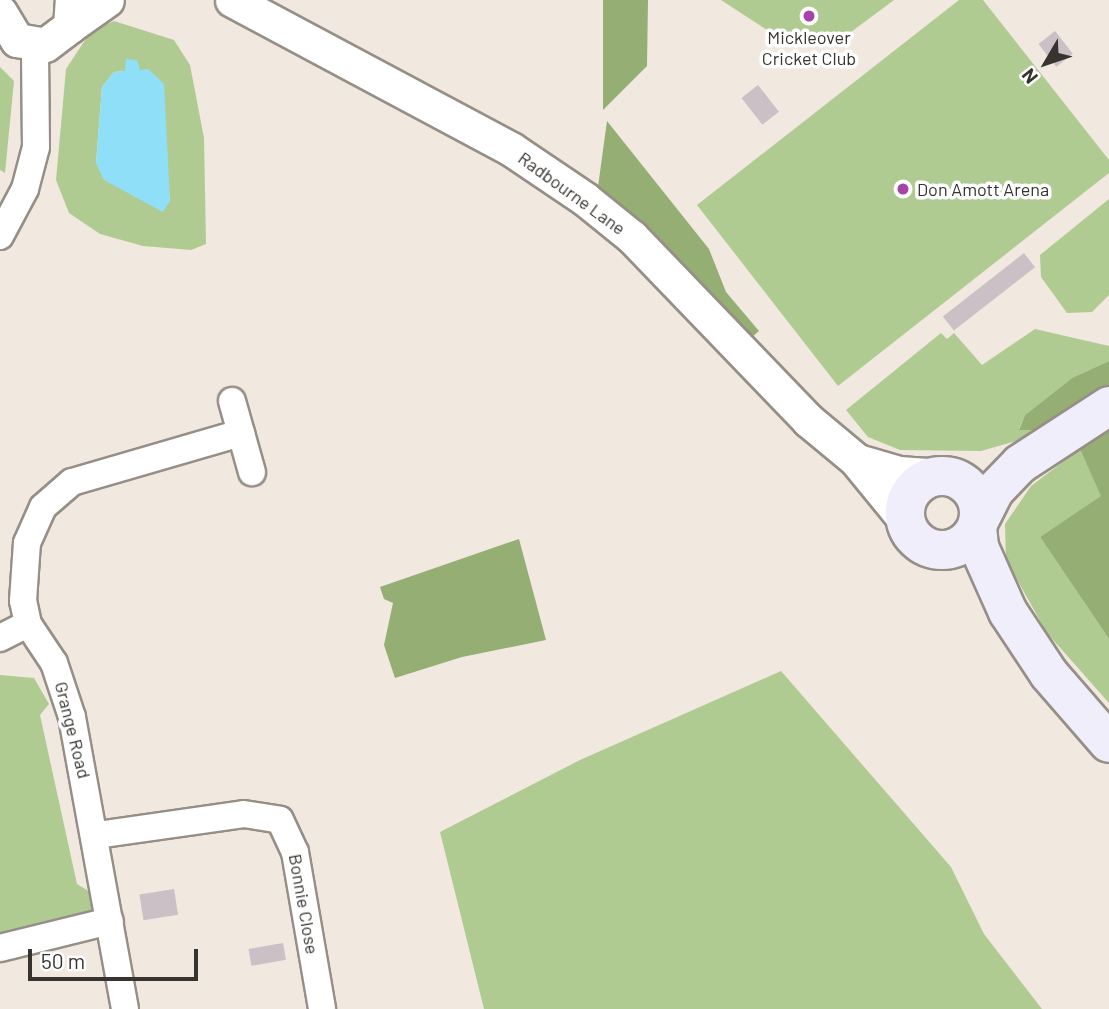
<!DOCTYPE html>
<html>
<head>
<meta charset="utf-8">
<style>
	body { margin:0 }
	#map { position:relative; width:1109px; height:1009px; overflow:hidden; background:#f1e8e0; font-family:Barlow,sans-serif }
	div>[style] { position:absolute }
	[style*='--x'] { left:calc(var(--x)*1px); top:calc(var(--y)*1px); width:calc(var(--w)*1px); rotate:calc(var(--a)*1deg) }
	.green>* { inset:0; background:#b0cb91 }
	.forest>* { inset:0; background:#94ae74 }
	.water>* { inset:0; background:#8fdff9 }
	.building>* { inset:0; background:#cbc0c6; transform-origin:0 0 }
	.roads { filter:drop-shadow(2px 0 #968f87) drop-shadow(-2px 0 #968f87) drop-shadow(0 2px #968f87) drop-shadow(0 -2px #968f87) }
	.minor>* { height:26px; margin:-13px; padding:0 13px; transform-origin:13px; border-radius:13px; background:#fff }
	.tertiary>* { height:33px; margin:-16.5px; padding:0 16.5px; transform-origin:16.5px; border-radius:16.5px; background:#fff }
	.secondary>* { height:38px; margin:-19px; padding:0 19px; transform-origin:19px; border-radius:19px; background:#f0eefa }
	.secondary>.ring { margin:-19px; padding:0; box-sizing:content-box; background:none; border:38px solid #f0eefa; border-radius:50% }
	.dots>* { width:19px; height:19px; translate:-50% -50%; box-sizing:border-box; border:4px solid #fff; border-radius:50% }
	span { translate:-50% -50%; white-space:nowrap; text-align:center; line-height:1.15; -webkit-text-stroke:7px #fff; paint-order:stroke }
	.poi-label { font-size:18px; color:#373430 }
	.left { translate:0 -50%; text-align:left }
	.street-label { font-size:18px; color:#373430 }
	.north { position:absolute; left:1011px; top:28px; width:70px; height:70px; -webkit-text-stroke:5px #fff; paint-order:stroke; rotate:231deg; font-size:19px; font-weight:700; line-height:28px; text-align:center; color:#373430 }
	.north::after { content:''; display:block; margin:auto; width:24px; height:32px; background:#373430; clip-path:polygon(50% 0,100% 100%,50% 72%,0 100%) }
	.scale { position:absolute; left:28px; top:949px; width:170px; height:32px; box-sizing:border-box; border:4px solid #373430; border-top:0; padding-left:9px; font-size:21px; line-height:24px; white-space:nowrap; color:#373430; -webkit-text-stroke:5px #fff; paint-order:stroke }
</style>
</head>
<body>
<div id="map">
	<div class="green">
		<div style="clip-path:polygon(721px 0,894px 0,851px 32px,802px 43px,767px 30px)"></div>
		<div style="clip-path:polygon(959px 0,983px 0,1109px 160px,1109px 173px,838px 386px,697px 205px)"></div>
		<div style="clip-path:polygon(evenodd,114px 21px,174px 40px,190px 65px,204px 138px,206px 244px,191px 250px,143px 246px,100px 234px,69px 213px,56px 180px,66px 69px,91px 31px,114px 21px,125px 71px,164px 147px,170px 201px,96px 163px,102px 87px,114px 72px,125px 71px)"></div>
		<div style="clip-path:polygon(0 67px,14px 81px,5px 173px,0 170px)"></div>
		<div style="clip-path:polygon(1109px 199px,1109px 295px,1092px 312px,1067px 313px,1041px 277px,1040px 255px)"></div>
		<div style="clip-path:polygon(1035px 329px,1109px 346px,1109px 361px,1072px 378px,1025px 415px,1019px 429px,1043px 430px,1109px 385px,1109px 394px,1031px 446px,1023px 439px,981px 451px,900px 450px,868px 437px,846px 410px,941px 333px,947px 339px,954px 333px,982px 365px)"></div>
		<div style="clip-path:polygon(1080px 449px,1102px 496px,1040px 537px,1109px 639px,1109px 703px,1047px 633px,1006px 560px,1005px 524px,1031px 486px)"></div>
		<div style="clip-path:polygon(781px 671px,951px 867px,984px 934px,1042px 1009px,484px 1009px,440px 832px,580px 760px)"></div>
		<div style="clip-path:polygon(0 675px,34px 678px,49px 704px,40px 715px,77px 884px,90px 892px,93px 908px,86px 915px,0 936px)"></div>
	</div>
	<div class="forest">
		<div style="clip-path:polygon(603px 0,648px 0,647px 66px,603px 110px)"></div>
		<div style="clip-path:polygon(607px 121px,709px 249px,726px 292px,759px 331px,752px 337px,597px 194px)"></div>
		<div style="clip-path:polygon(1109px 361px,1109px 385px,1043px 430px,1019px 430px,1025px 415px,1072px 378px)"></div>
		<div style="clip-path:polygon(1109px 430px,1109px 639px,1040px 537px,1101px 496px,1080px 449px)"></div>
		<div style="clip-path:polygon(519px 539px,546px 640px,462px 657px,395px 678px,384px 645px,393px 603px,384px 599px,380px 587px)"></div>
	</div>
	<div class="water">
		<div style="clip-path:polygon(126px 59px,137px 60px,140px 70px,148px 69px,164px 84px,170px 201px,163px 212px,104px 180px,96px 163px,102px 87px,114px 72px,125px 71px)"></div>
	</div>
	<div class="building">
		<div style="left:1055px;top:31px;width:29px;height:21px;rotate:52deg"></div>
		<div style="left:758px;top:85px;width:34px;height:21px;rotate:52deg"></div>
		<div style="left:1024px;top:253px;width:18px;height:103px;rotate:52deg"></div>
		<div style="left:174px;top:889px;width:26px;height:35px;rotate:81deg"></div>
		<div style="left:283px;top:943px;width:17px;height:35px;rotate:80deg"></div>
	</div>
	<div class="roads">
		<div class="minor">
			<div style="--x:0;--y:236;--w:53;--a:-62"></div>
			<div style="--x:25;--y:189;--w:43;--a:-75.3"></div>
			<div style="--x:36;--y:147;--w:101;--a:-90.6"></div>
			<div style="--x:232;--y:401;--w:74;--a:74.3"></div>
			<div style="--x:0;--y:638;--w:31;--a:-27"></div>
			<div style="--x:97;--y:835;--w:148;--a:-8.1"></div>
			<div style="--x:244;--y:814;--w:36;--a:9"></div>
			<div style="--x:280;--y:820;--w:35;--a:65"></div>
			<div style="--x:295;--y:852;--w:159;--a:80.2"></div>
			<div style="--x:0;--y:948;--w:113;--a:-13.8"></div>
			<div style="--x:125;--y:1009;--w:297;--a:-100.3"></div>
			<div style="--x:72;--y:717;--w:57;--a:-108.4"></div>
			<div style="--x:54;--y:663;--w:47;--a:-123.7"></div>
			<div style="--x:28;--y:624;--w:24;--a:-102"></div>
			<div style="--x:23;--y:601;--w:58;--a:-86.1"></div>
			<div style="--x:27;--y:543;--w:39;--a:-66"></div>
			<div style="--x:43;--y:507;--w:38;--a:-41"></div>
			<div style="--x:72;--y:482;--w:176;--a:-16.2"></div>
		</div>
		<div class="tertiary">
			<div style="--x:232;--y:0;--w:316;--a:28.1"></div>
			<div style="--x:511;--y:149;--w:89;--a:34"></div>
			<div style="--x:585;--y:199;--w:60;--a:39"></div>
			<div style="--x:632;--y:237;--w:254;--a:46.1"></div>
			<div style="--x:808;--y:420;--w:62;--a:39.8"></div>
			<div style="--x:856;--y:460;--w:77;--a:50.8"></div>
			<div style="--x:0;--y:12;--w:33;--a:59"></div>
			<div style="--x:17;--y:40;--w:28;--a:10"></div>
			<div style="--x:45;--y:45;--w:31;--a:-37"></div>
			<div style="--x:70;--y:26;--w:26;--a:-86"></div>
			<div style="--x:70;--y:26;--w:45;--a:-35.1"></div>
			<div style="--x:858;--y:461;--w:43;--a:16.3"></div>
			<div style="--x:899;--y:473;--w:39;--a:4"></div>
		</div>
		<div class="secondary">
			<div class="ring" style="left:905px;top:476px;width:36px;height:36px"></div>
			<div style="--x:978;--y:523;--w:36;--a:-63"></div>
			<div style="--x:994;--y:491;--w:37;--a:-46"></div>
			<div style="--x:1020;--y:464;--w:106;--a:-33.1"></div>
			<div style="--x:977;--y:527;--w:20;--a:84"></div>
			<div style="--x:979;--y:547;--w:71;--a:66"></div>
			<div style="--x:1008;--y:612;--w:74;--a:56.5"></div>
			<div style="--x:1049;--y:674;--w:91;--a:49"></div>
		</div>
	</div>
	<div class="dots">
		<div style="left:809px;top:16px;background:#a843a9"></div>
		<div style="left:903px;top:189px;background:#a843a9"></div>
	</div>
	<div class="poi-label">
		<span style="left:809px;top:48px">Mickleover<br>Cricket Club</span>
		<span class="left" style="left:917px;top:189px">Don Amott Arena</span>
	</div>
	<div class="street-label">
		<span style="left:572px;top:193px;rotate:36deg">Radbourne Lane</span>
		<span style="left:73px;top:730px;rotate:76deg">Grange Road</span>
		<span style="left:304px;top:904px;rotate:80deg">Bonnie Close</span>
	</div>
	<div class="north">N</div>
	<div class="scale">50 m</div>
</div>
</body>
</html>
